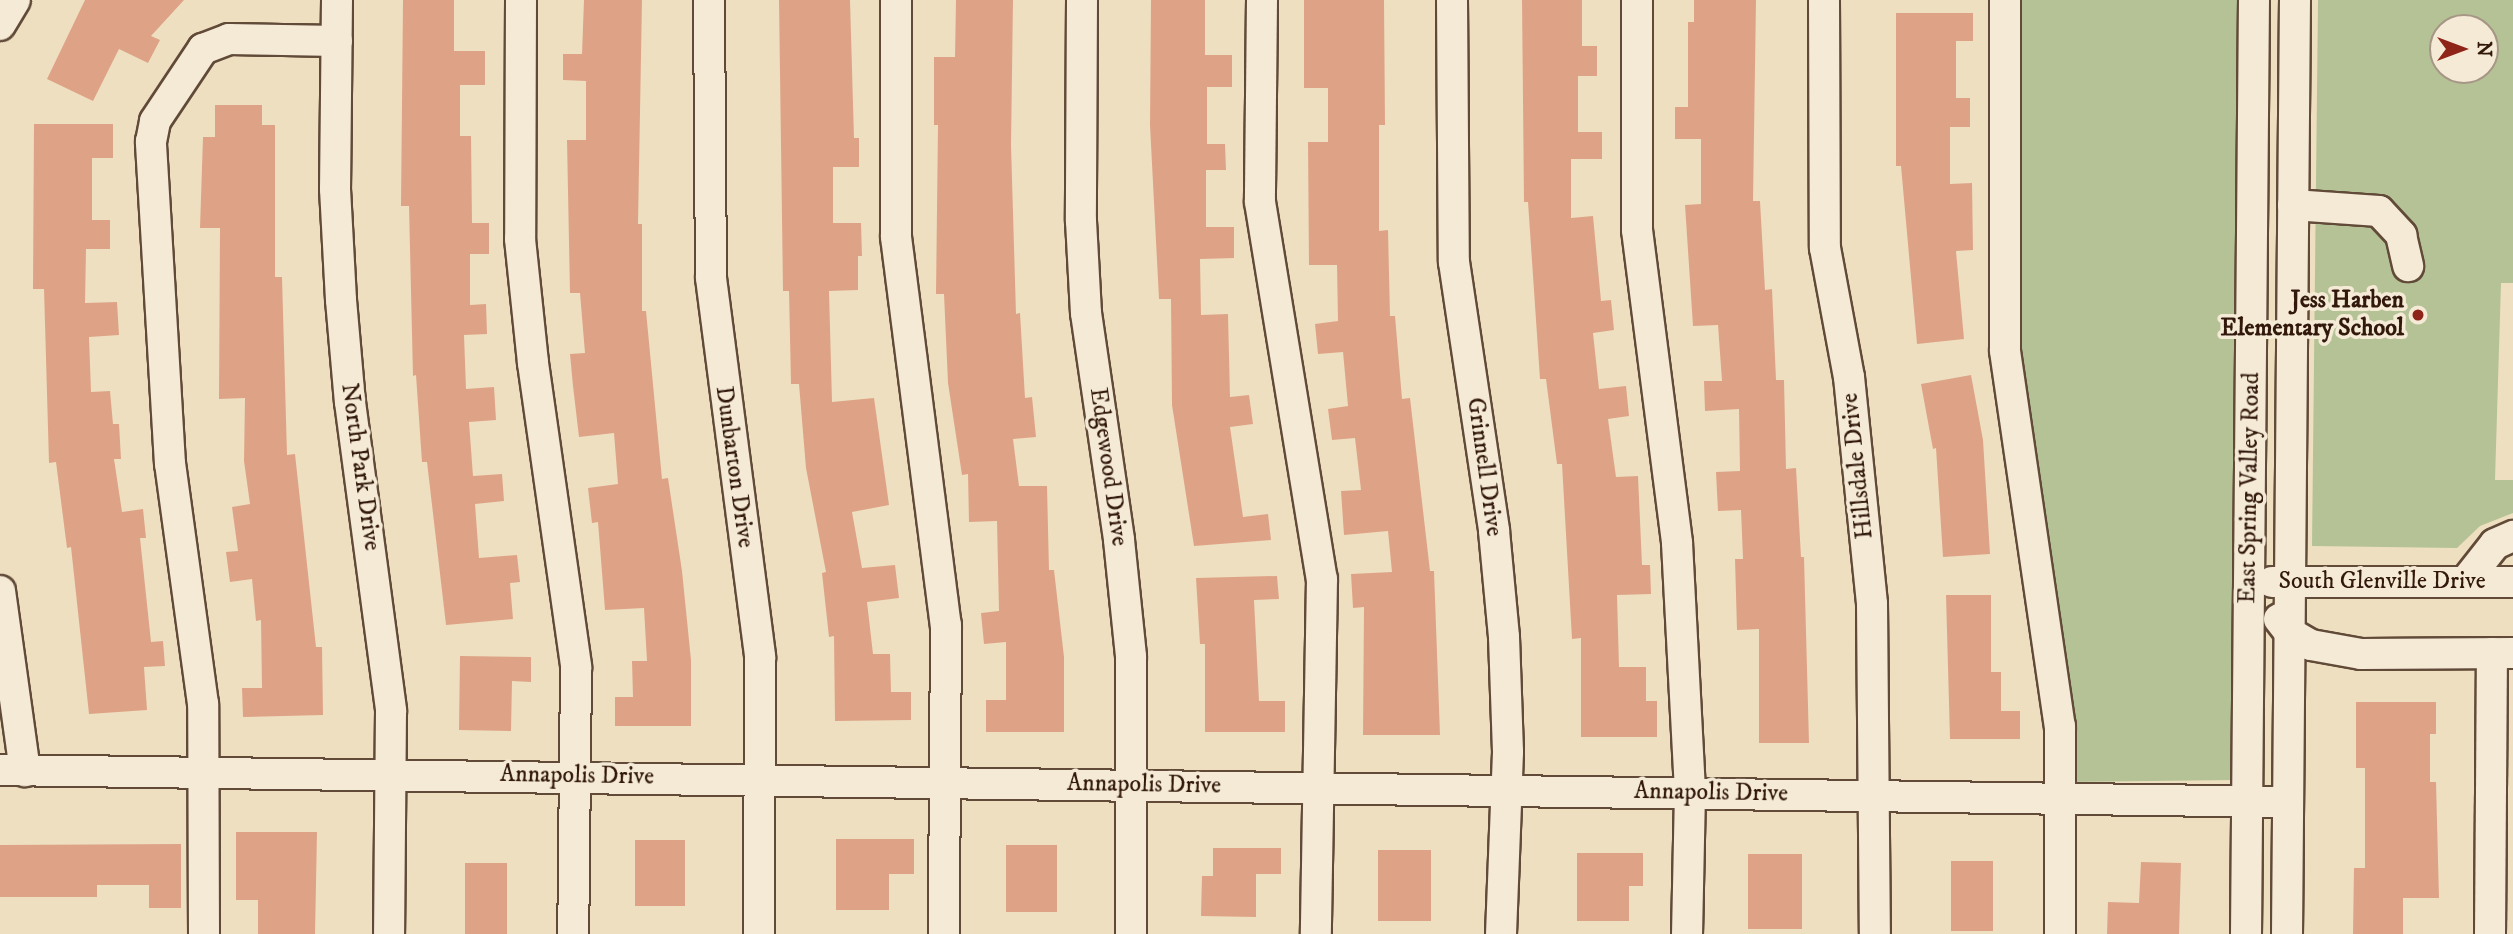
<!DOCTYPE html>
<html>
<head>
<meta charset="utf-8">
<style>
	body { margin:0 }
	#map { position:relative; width:2513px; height:934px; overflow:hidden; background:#eedfc0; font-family:"IM FELL DW Pica",serif }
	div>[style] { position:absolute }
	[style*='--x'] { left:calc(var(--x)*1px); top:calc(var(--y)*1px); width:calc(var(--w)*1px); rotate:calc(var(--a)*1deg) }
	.green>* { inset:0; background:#b4c296 }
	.building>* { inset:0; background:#dea386; transform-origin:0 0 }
	.roads { filter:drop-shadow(2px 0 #614a38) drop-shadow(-2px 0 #614a38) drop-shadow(0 2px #614a38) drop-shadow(0 -2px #614a38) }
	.minor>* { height:30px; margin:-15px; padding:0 15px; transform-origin:15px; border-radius:15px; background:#f4ead6 }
	.dots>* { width:19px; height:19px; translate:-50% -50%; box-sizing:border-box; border:4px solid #f4ead6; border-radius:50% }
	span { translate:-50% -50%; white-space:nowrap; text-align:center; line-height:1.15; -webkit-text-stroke:7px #f4ead6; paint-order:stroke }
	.poi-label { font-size:24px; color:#32180b; font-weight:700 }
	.right { translate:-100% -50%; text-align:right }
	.street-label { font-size:24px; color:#32180b }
	.north { position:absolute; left:2429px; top:14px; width:70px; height:70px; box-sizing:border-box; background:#f4ead6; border:2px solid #a69685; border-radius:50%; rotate:90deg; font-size:19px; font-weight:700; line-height:28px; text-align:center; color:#32180b }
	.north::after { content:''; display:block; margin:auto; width:24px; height:32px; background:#8f2418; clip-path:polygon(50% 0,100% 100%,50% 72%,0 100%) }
</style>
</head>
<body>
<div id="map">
	<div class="green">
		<div style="clip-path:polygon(2014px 0,2241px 0,2235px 780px,2067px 782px,2013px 348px)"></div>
		<div style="clip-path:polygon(evenodd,2318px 0,2513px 0,2513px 283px,2501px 283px,2495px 480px,2513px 480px,2513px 513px,2480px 526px,2457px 548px,2312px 546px,2318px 0,2443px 28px,2485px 28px,2485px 70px,2443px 70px,2443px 28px)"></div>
	</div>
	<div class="building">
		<div style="clip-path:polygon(85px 0,184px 0,151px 36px,160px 40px,148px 63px,119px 49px,93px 101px,47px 79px)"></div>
		<div style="clip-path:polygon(403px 0,454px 0,454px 51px,485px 51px,485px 85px,460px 85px,460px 136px,471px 136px,472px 223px,489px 223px,489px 254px,470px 254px,470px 305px,486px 304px,487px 334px,464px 335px,466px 389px,494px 387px,496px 420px,469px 422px,473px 476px,502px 474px,504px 501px,475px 504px,479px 558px,517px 555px,520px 582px,510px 583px,513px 619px,446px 625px,427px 462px,422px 462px,416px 375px,413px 376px,409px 206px,401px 206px)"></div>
		<div style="clip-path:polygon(584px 0,642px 0,638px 224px,642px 224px,642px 311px,646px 311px,662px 479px,668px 478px,682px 571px,691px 660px,691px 726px,615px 726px,615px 697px,633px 697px,632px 661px,647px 661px,644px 608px,605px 610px,598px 522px,592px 523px,588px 488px,618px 484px,614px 433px,579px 437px,573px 386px,570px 354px,585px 353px,580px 293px,570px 293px,567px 140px,586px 140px,586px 81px,563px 80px,563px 54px,582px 54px)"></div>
		<div style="clip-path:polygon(779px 0,850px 0,854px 138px,859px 138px,859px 167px,833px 167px,833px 223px,861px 223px,862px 256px,858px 256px,858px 290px,829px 291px,832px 402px,874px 398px,889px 505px,852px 512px,862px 568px,895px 565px,899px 598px,867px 602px,873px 654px,890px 654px,891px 692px,911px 692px,911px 720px,835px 721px,834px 636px,829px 637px,822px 573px,826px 572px,806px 468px,799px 384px,791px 384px,789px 291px,783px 291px)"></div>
		<div style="clip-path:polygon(956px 0,1013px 0,1011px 145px,1016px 314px,1020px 313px,1025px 398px,1032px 397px,1036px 437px,1013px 439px,1019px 486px,1047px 486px,1049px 570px,1054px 570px,1064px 657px,1064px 732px,986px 732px,986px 700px,1006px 700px,1006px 642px,984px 644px,981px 613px,999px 611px,997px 521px,969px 522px,968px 474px,962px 475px,948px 383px,944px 294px,936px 294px,938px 125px,934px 125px,934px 57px,955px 57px)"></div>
		<div style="clip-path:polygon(1151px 0,1205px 0,1205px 55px,1232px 55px,1232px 87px,1207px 87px,1207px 144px,1225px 144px,1226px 170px,1206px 170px,1206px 227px,1234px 227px,1234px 258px,1200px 259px,1201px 315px,1228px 314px,1230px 397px,1249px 395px,1253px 424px,1230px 427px,1243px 517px,1268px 514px,1271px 540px,1194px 546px,1172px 405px,1171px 299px,1159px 299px,1150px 125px)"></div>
		<div style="clip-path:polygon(1304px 0,1384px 0,1385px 125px,1379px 125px,1379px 231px,1388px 230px,1390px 316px,1395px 316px,1402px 399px,1410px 398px,1430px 571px,1434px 571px,1440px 735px,1363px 735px,1364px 607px,1353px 608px,1351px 574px,1392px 572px,1388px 531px,1344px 535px,1341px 491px,1361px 490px,1355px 438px,1332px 440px,1328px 409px,1348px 406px,1343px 352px,1318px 354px,1315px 324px,1338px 321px,1337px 265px,1309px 265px,1308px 142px,1328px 142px,1328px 88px,1304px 88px)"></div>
		<div style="clip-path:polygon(1522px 0,1582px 0,1582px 46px,1597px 46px,1597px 76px,1578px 76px,1578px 132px,1602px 132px,1602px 159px,1571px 159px,1571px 218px,1593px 216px,1601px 301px,1611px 300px,1614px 330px,1593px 333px,1599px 389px,1626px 386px,1629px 416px,1608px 419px,1616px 477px,1638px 476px,1642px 565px,1650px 565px,1651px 594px,1617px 595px,1619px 667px,1646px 667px,1646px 701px,1657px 701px,1657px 737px,1581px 737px,1581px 638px,1572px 639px,1562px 464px,1557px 464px,1546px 379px,1540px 379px,1528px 202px,1524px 202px)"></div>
		<div style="clip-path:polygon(1694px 0,1756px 0,1753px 201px,1760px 201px,1765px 290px,1772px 289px,1776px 380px,1784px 380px,1786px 469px,1796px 468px,1801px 557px,1804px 557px,1809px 743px,1759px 743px,1759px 629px,1737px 630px,1735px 559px,1743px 559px,1741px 510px,1718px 511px,1716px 472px,1740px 471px,1739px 409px,1705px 411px,1704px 381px,1722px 381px,1718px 325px,1693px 326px,1685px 205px,1701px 204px,1701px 139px,1675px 139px,1675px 107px,1688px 107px,1688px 22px,1694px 22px)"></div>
		<div style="clip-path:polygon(1896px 13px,1973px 13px,1973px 41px,1956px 41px,1956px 98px,1970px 98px,1970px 127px,1950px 127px,1950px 184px,1972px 183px,1973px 250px,1956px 251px,1964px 339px,1917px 344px,1901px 166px,1896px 166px)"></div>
		<div style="clip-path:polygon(215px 105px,262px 105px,262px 125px,275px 125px,275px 277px,282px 277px,287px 455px,295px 454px,316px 647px,322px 647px,323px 715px,243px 717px,242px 688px,262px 688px,261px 620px,256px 621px,252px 579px,230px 582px,226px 552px,238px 551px,232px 507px,250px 504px,244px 461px,245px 398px,219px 399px,220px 228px,200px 228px,203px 137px,215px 137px)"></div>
		<div style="clip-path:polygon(34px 124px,113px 124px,113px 158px,92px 158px,92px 220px,110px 220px,110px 249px,86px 249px,85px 303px,117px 302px,119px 335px,89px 337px,91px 392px,110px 391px,113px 424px,119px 424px,121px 459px,114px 459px,122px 512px,143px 509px,146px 538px,140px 538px,151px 642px,163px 641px,165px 666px,144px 667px,147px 710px,89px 714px,71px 547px,67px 548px,56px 462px,49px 463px,44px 289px,33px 289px)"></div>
		<div style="clip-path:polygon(1971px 375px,1983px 440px,1990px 554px,1943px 557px,1936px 448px,1933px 449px,1921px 384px)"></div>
		<div style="clip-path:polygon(1277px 576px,1279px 599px,1254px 600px,1259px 701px,1285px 701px,1285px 732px,1205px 732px,1205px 644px,1200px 644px,1196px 578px)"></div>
		<div style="clip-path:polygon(1946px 595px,1991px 595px,1991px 672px,2001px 672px,2001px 711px,2020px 711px,2020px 739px,1950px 739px)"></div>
		<div style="clip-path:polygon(460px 656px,531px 657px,531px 682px,512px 681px,511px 731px,459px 730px)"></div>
		<div style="clip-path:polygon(2356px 702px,2436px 702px,2436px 734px,2430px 734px,2430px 782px,2436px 782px,2439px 898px,2403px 898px,2403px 934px,2353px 934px,2354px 868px,2365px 868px,2365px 768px,2356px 768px)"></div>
		<div style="clip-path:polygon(236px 832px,317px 832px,315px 934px,258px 934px,258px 900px,236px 900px)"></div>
		<div style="clip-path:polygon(836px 839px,914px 839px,914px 874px,889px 874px,889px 910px,836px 910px)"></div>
		<div style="left:635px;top:840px;width:50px;height:66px"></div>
		<div style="clip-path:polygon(181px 844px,181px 908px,149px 908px,149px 885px,97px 885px,97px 897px,0 897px,0 845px)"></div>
		<div style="left:1006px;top:845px;width:51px;height:67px"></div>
		<div style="clip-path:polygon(1213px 848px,1281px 848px,1281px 874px,1256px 874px,1256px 917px,1201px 916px,1202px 876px,1213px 876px)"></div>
		<div style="left:1378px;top:850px;width:53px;height:71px"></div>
		<div style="clip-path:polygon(1577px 853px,1643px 853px,1643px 886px,1629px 886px,1629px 921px,1577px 921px)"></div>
		<div style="left:1748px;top:854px;width:54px;height:75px"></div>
		<div style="left:1951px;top:861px;width:42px;height:70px"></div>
		<div style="clip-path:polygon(2141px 862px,2181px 863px,2179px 934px,2107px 934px,2108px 902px,2139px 903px)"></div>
		<div style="left:465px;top:863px;width:42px;height:71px"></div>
	</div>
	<div class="roads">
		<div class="minor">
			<div style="--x:337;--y:0;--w:189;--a:90.6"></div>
			<div style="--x:335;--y:189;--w:111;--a:86.9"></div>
			<div style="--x:341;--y:300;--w:102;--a:85"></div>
			<div style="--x:350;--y:402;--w:312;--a:82.4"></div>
			<div style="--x:391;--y:711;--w:223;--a:90.5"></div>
			<div style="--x:521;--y:0;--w:239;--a:90.2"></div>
			<div style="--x:520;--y:239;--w:125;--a:84"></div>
			<div style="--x:533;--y:363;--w:307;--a:81.9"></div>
			<div style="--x:576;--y:667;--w:267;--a:90.6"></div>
			<div style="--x:709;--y:0;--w:278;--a:89.6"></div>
			<div style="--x:711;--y:278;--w:382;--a:82.6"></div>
			<div style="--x:760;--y:657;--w:277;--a:90.2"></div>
			<div style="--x:896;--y:0;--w:237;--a:90"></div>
			<div style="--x:896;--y:237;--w:391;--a:82.7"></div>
			<div style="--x:946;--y:625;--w:309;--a:90.4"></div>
			<div style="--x:1082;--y:0;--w:221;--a:90.3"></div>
			<div style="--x:1081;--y:221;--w:92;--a:86.9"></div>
			<div style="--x:1086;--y:313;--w:229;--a:81.7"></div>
			<div style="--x:1119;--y:540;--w:118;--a:84.1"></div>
			<div style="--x:1131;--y:657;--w:277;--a:90"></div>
			<div style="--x:1262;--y:0;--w:202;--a:90.6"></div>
			<div style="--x:1260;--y:202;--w:382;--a:80.7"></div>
			<div style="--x:1322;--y:579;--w:355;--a:91"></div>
			<div style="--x:1452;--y:0;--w:262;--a:89.6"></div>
			<div style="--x:1454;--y:262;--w:272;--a:81.5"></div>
			<div style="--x:1494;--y:531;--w:106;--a:84.6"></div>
			<div style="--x:1504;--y:637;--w:115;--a:88"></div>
			<div style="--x:1508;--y:752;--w:182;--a:92.2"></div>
			<div style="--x:1637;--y:0;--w:230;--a:90"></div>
			<div style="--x:1637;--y:230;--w:316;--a:82.7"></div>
			<div style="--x:1677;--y:543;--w:249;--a:87"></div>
			<div style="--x:1690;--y:792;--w:142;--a:91.2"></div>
			<div style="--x:1824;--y:0;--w:248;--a:89.8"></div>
			<div style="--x:1825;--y:248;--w:131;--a:79.5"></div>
			<div style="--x:1849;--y:377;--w:228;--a:84.2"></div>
			<div style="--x:1872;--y:604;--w:330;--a:89.5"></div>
			<div style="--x:2005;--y:0;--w:351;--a:90"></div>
			<div style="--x:2005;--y:351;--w:379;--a:81.7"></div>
			<div style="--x:2060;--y:726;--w:208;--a:90"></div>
			<div style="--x:0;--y:25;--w:29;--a:-59"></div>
			<div style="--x:2293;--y:205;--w:86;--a:4"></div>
			<div style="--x:2379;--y:211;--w:33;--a:47"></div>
			<div style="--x:2401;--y:235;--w:32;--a:77"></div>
			<div style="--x:2272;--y:582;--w:241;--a:0"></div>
			<div style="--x:2465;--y:582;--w:48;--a:-51.7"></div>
			<div style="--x:2495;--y:544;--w:20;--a:-24"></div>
			<div style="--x:0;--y:591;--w:182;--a:82.1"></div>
			<div style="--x:2279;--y:619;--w:18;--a:52"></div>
			<div style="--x:2290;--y:633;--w:24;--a:30"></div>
			<div style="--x:2311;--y:645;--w:51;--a:10.2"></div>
			<div style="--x:2361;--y:654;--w:152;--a:-0.4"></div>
			<div style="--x:0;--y:770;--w:2287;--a:0.8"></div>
			<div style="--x:204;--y:934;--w:230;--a:-90.2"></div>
			<div style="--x:203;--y:704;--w:242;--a:-97.8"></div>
			<div style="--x:170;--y:464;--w:323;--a:-93.4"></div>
			<div style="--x:151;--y:142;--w:21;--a:-79"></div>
			<div style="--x:155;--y:121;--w:87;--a:-56.3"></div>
			<div style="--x:203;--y:49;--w:28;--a:-21"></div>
			<div style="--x:229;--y:39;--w:108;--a:1.1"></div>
			<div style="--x:2246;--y:934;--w:934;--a:-89.51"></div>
			<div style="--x:2287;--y:934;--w:934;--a:-89.51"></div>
			<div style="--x:2490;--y:934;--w:281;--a:-89.6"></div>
		</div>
	</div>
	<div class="dots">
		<div style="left:2418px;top:315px;background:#8f2418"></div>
	</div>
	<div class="poi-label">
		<span class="right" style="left:2404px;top:315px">Jess Harben<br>Elementary School</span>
	</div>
	<div class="street-label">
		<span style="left:1858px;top:466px;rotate:-96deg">Hillsdale Drive</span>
		<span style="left:360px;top:467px;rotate:82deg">North Park Drive</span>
		<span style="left:734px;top:467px;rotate:82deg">Dunbarton Drive</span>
		<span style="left:1108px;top:467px;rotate:82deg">Edgewood Drive</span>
		<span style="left:1484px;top:467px;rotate:82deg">Grinnell Drive</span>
		<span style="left:2250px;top:488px;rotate:-89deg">East Spring Valley Road</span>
		<span style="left:2382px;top:582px">South Glenville Drive</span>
		<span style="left:577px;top:776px;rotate:1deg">Annapolis Drive</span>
		<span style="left:1144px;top:785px;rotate:1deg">Annapolis Drive</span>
		<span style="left:1711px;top:793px;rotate:1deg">Annapolis Drive</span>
	</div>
	<div class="north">N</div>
</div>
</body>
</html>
